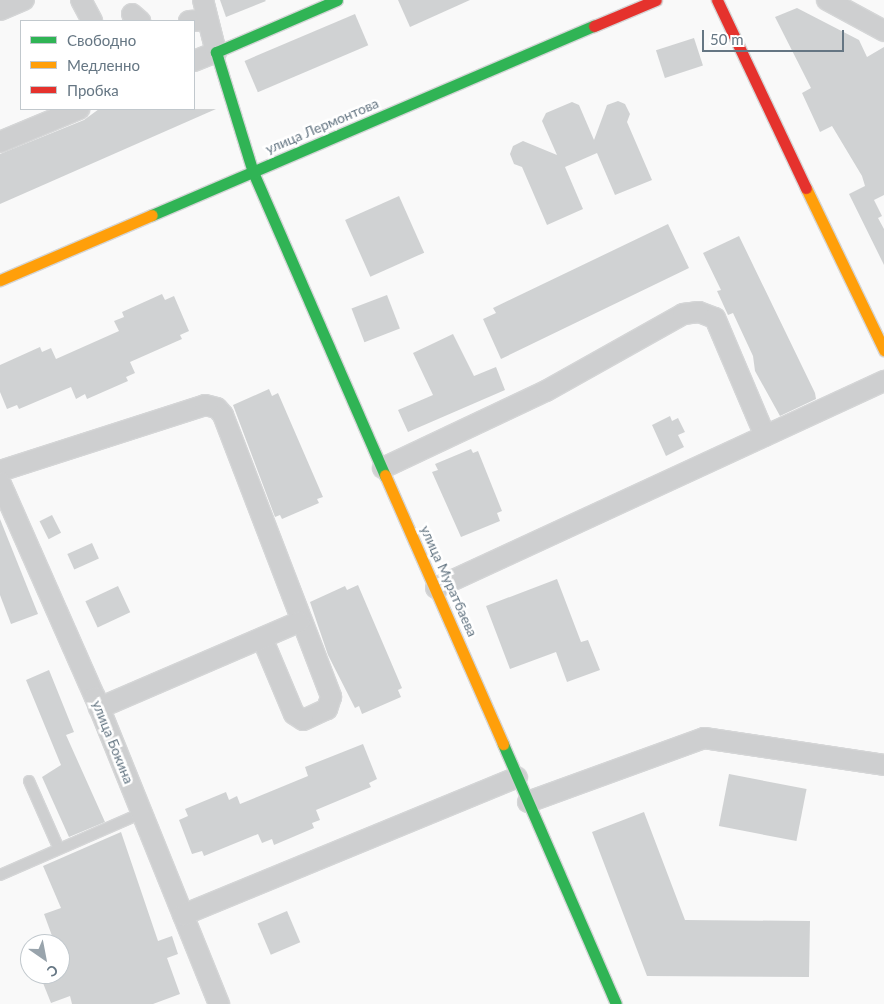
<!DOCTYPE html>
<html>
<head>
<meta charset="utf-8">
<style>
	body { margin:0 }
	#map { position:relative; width:884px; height:1004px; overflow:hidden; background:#f9f9f9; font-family:Lato,sans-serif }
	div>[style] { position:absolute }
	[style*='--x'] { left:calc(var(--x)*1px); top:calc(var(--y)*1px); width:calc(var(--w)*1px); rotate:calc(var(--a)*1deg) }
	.building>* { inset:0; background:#d0d2d3; transform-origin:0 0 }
	.roads { filter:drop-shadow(1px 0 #d5d6d7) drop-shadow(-1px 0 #d5d6d7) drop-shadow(0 1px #d5d6d7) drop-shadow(0 -1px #d5d6d7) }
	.lane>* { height:10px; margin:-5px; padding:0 5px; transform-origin:5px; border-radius:5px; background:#cecfd0 }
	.street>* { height:20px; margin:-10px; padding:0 10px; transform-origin:10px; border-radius:10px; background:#cecfd0 }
	.fast>* { height:11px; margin:-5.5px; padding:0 5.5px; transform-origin:5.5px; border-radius:5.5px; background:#30b455 }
	.slow>* { height:11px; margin:-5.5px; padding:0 5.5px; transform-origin:5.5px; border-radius:5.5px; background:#ff9f0a }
	.jam>* { height:11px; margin:-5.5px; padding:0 5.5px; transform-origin:5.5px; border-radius:5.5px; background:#e5322d }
	span { translate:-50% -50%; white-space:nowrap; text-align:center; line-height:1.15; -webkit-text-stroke:5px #fff; paint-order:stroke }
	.street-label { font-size:14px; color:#657683 }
	.legend { position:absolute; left:20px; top:20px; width:175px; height:90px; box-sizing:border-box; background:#fff; border:1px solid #c1c8cd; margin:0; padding:6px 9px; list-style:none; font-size:15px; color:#657683 }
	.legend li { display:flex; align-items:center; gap:10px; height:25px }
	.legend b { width:25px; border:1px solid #c1c8cd }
	.north { position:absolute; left:20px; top:934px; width:50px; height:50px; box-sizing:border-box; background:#fff; border:1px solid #c1c8cd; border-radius:50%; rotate:147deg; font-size:14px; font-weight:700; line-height:20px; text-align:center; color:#657683 }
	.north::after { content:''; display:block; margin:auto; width:18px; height:22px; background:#99a4ac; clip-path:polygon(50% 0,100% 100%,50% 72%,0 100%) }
	.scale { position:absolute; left:702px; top:30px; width:142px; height:22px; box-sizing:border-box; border:2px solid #657683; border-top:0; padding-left:6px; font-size:15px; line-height:18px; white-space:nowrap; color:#657683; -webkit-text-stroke:4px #fff; paint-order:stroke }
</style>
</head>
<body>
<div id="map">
	<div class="building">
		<div style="clip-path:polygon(220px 0,265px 0,266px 1px,226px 17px)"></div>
		<div style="clip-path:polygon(398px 0,470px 0,410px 27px)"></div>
		<div style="clip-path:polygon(797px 8px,859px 40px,867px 57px,884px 47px,884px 195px,874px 200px,882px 216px,878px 218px,884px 229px,884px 265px,849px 194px,865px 186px,862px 176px,832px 126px,820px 132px,802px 93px,811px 88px,775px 17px)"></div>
		<div style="left:355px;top:14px;width:34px;height:120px;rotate:67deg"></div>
		<div style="left:694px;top:38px;width:29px;height:40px;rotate:72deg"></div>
		<div style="clip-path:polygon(618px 101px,625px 104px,630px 114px,627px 122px,652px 180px,615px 195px,597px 153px,565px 167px,583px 209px,547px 225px,522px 167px,514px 164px,510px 154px,513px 146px,523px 141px,557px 155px,542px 121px,546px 113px,572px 102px,579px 105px,594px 140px,607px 105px)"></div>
		<div style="clip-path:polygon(99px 109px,216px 109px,0 204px,0 154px,84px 120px)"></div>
		<div style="left:399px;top:196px;width:62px;height:59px;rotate:66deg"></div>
		<div style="clip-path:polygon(668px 224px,689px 268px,501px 359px,483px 319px,496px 313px,493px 308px)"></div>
		<div style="clip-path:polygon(739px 236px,815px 393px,816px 399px,780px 416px,755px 371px,753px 356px,733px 313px,728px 315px,717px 291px,721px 290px,703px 253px)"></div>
		<div style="clip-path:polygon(162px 294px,165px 300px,174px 296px,189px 331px,180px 335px,182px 339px,130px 362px,135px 373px,126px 377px,128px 381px,87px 399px,85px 394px,76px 399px,71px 387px,19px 409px,17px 405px,7px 409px,0 392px,0 365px,40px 347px,42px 352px,51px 348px,56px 359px,119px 331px,114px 321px,124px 317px,122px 312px)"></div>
		<div style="left:387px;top:295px;width:36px;height:38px;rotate:69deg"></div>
		<div style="clip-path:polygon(453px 334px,474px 376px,496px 367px,505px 390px,408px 432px,398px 410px,433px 395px,413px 353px)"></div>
		<div style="clip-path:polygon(269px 389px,272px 396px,278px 393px,323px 497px,317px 499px,319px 503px,282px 519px,280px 515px,275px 517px,233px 405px)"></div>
		<div style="clip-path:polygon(670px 416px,672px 421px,678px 418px,685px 432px,678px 435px,684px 447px,666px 456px,652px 425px)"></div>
		<div style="clip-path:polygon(471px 449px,473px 453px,478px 451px,502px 511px,497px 513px,500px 521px,461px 537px,432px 472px,438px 470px,435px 464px)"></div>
		<div style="left:52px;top:515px;width:20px;height:14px;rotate:63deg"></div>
		<div style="clip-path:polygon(0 519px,38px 614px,11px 624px,0 595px)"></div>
		<div style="left:92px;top:543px;width:17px;height:27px;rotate:66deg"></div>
		<div style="clip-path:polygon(557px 579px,581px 642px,588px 640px,600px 670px,567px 682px,556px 652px,510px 669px,486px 606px)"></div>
		<div style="clip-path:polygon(358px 585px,402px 688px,398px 690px,401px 697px,362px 714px,359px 706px,355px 708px,328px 655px,310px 602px,345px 586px,347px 590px)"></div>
		<div style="left:118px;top:586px;width:29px;height:36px;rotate:65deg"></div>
		<div style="clip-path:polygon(49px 670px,74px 732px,66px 735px,105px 822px,69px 837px,42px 777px,61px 765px,26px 680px)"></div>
		<div style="clip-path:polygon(363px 744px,377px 779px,369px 783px,371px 787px,316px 810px,320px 820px,312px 823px,314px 828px,274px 845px,272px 839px,262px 843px,258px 834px,204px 856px,202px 851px,192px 854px,179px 820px,188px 816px,185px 809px,226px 792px,229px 800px,237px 796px,240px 804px,308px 776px,305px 767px)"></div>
		<div style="left:729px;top:774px;width:79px;height:53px;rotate:11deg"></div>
		<div style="clip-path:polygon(644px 812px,685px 920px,810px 921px,809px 977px,647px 976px,592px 832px)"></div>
		<div style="clip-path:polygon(121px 832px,158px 941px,172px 936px,178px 954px,167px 958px,180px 994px,153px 1004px,72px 1004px,70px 996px,51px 1003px,43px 983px,60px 977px,60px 944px,55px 944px,44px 914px,61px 908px,43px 866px)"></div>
		<div style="left:287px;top:911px;width:34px;height:32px;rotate:67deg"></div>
	</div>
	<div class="roads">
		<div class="lane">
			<div style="--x:29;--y:781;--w:74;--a:66.2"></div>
			<div style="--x:0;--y:875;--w:155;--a:-23.6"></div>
		</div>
		<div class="street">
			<div style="--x:81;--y:0;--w:24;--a:62"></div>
			<div style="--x:827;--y:0;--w:65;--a:28.5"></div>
			<div style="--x:0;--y:10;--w:26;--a:-23"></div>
			<div style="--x:132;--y:14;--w:11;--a:41"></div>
			<div style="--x:189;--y:21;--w:18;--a:-3"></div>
			<div style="--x:194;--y:61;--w:24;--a:-22"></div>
			<div style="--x:216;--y:52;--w:54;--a:-104"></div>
			<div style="--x:0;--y:142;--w:86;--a:-22.7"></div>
			<div style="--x:383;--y:468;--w:180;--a:-25.3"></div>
			<div style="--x:546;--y:391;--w:157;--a:-29.3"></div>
			<div style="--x:683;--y:314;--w:16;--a:-7"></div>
			<div style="--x:699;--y:312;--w:17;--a:21"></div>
			<div style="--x:715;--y:318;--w:128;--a:67"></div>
			<div style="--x:0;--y:471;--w:215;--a:-17.8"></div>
			<div style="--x:205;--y:405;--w:12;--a:14"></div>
			<div style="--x:217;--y:408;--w:9;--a:49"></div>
			<div style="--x:223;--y:415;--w:302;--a:69"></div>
			<div style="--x:331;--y:697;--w:13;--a:108"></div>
			<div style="--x:327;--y:709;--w:26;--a:155"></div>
			<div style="--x:303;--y:720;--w:11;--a:-146"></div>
			<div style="--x:294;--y:714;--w:82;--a:-112.8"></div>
			<div style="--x:0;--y:482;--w:235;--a:66.2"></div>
			<div style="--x:95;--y:697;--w:331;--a:68"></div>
			<div style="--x:436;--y:588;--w:494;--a:-24.8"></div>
			<div style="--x:99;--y:708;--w:218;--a:-23.3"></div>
			<div style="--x:528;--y:802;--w:187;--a:-20"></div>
			<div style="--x:704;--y:738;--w:182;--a:8.5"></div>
			<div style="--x:183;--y:915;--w:361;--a:-22.4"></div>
		</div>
		<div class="fast">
			<div style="--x:337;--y:0;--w:132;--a:156.7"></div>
			<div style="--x:216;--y:52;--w:126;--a:72.9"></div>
			<div style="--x:253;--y:172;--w:331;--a:66.5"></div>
			<div style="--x:152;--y:215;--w:481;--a:-23.2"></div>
			<div style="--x:503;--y:744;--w:283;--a:66.5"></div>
		</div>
		<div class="slow">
			<div style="--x:806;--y:188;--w:180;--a:64.3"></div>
			<div style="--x:0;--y:280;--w:165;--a:-23.2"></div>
			<div style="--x:385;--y:475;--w:294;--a:66.3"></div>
		</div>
		<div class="jam">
			<div style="--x:717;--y:0;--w:208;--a:64.7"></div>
			<div style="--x:594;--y:26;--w:67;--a:-22.8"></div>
		</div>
	</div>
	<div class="street-label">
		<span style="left:322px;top:126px;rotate:-23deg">улица Лермонтова</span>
		<span style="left:449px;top:581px;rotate:66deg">улица Муратбаева</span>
		<span style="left:113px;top:742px;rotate:68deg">улица Бокина</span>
	</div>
	<ul class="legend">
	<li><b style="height:6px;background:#30b455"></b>Свободно</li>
	<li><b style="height:6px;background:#ff9f0a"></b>Медленно</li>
	<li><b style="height:6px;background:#e5322d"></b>Пробка</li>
	</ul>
	<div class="north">С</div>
	<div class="scale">50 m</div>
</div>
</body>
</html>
